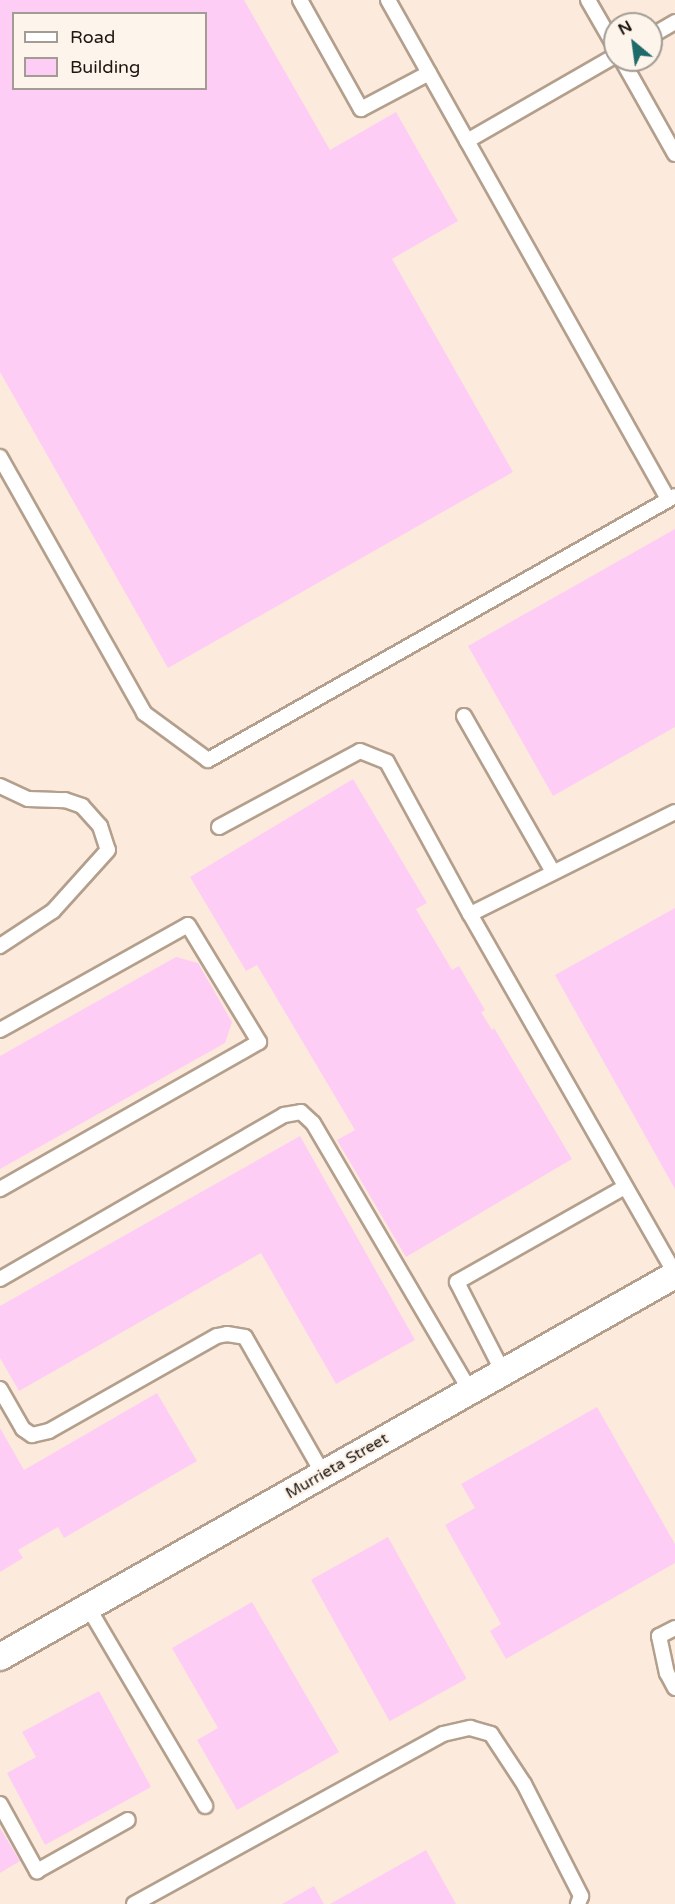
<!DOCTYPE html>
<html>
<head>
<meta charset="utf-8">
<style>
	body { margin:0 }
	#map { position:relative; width:675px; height:1904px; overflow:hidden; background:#fdf5ec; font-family:"Varela Round",sans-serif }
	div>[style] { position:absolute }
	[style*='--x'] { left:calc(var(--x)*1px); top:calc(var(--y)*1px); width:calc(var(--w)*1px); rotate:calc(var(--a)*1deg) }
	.built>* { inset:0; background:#fcebdc }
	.building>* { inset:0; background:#fecdf6; transform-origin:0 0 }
	.roads { filter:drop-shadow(2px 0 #b39f8c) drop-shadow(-2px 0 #b39f8c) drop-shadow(0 2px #b39f8c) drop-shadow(0 -2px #b39f8c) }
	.service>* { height:14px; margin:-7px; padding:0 7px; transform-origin:7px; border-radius:7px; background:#fff }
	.minor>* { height:26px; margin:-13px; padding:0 13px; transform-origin:13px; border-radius:13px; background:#fff }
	span { translate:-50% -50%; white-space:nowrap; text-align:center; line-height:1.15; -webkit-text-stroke:5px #fdf5ec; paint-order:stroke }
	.street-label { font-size:16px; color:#1d160f }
	.legend { position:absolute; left:12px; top:12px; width:195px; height:78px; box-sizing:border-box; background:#fdf5ec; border:2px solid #a39c94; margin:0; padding:8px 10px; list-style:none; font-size:18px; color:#1d160f }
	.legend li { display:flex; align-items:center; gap:12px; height:30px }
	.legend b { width:30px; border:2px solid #a39c94 }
	.north { position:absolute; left:603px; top:12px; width:60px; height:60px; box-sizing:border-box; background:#fdf5ec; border:2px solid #a39c94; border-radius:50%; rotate:331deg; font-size:16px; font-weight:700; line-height:24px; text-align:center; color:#1d160f }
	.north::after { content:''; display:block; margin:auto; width:21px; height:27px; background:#1f6b6a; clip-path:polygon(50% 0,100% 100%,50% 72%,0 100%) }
</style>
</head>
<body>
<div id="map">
	<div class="built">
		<div style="clip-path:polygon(evenodd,0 0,675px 0,675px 1904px,0 1904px,0 0,14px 14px,206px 14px,206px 88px,14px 88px,14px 14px,0 0,615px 24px,651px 24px,651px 60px,615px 60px,615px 24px)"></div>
	</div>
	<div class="building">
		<div style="clip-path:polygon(evenodd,0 0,244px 0,330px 150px,396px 112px,458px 221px,392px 259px,513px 472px,168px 668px,0 372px,0 0,14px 14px,206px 14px,206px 88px,14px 88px,14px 14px)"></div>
		<div style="clip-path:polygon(675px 529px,675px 727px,553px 796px,468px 646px)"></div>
		<div style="clip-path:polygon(353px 779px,427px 903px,416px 909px,452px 970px,459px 966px,485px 1010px,481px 1012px,492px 1030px,494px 1028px,572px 1159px,406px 1257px,337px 1140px,355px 1130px,257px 965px,246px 971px,190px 877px)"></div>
		<div style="clip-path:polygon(675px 908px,675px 1189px,555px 975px)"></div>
		<div style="clip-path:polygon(176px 957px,198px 963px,232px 1022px,225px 1043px,0 1169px,0 1056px)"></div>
		<div style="clip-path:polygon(300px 1136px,415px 1340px,336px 1384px,261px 1253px,19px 1391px,0 1358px,0 1306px)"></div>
		<div style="clip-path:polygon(157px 1393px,197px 1461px,64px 1538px,58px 1527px,18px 1550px,23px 1558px,0 1572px,0 1428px,24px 1470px)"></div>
		<div style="clip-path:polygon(597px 1407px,675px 1544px,675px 1563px,506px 1659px,490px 1631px,501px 1624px,445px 1525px,475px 1508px,461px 1484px)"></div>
		<div style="left:388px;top:1537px;width:162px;height:88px;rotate:61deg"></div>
		<div style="clip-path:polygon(252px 1602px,339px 1752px,237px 1810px,197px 1740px,218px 1728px,172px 1648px)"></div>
		<div style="clip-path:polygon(99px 1691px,151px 1787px,45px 1845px,7px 1773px,36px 1757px,22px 1732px)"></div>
		<div style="clip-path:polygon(0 1828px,20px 1861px,0 1873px)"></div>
		<div style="clip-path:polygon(426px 1850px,456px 1904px,330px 1904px)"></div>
		<div style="clip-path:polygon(314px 1886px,324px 1904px,282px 1904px)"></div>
	</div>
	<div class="roads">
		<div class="service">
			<div style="--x:300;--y:0;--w:125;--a:60.8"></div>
			<div style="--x:361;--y:109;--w:77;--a:-27.9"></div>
			<div style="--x:388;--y:0;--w:572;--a:60.7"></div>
			<div style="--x:588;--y:0;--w:54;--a:60.1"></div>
			<div style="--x:651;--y:36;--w:28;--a:-30"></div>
			<div style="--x:622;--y:60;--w:108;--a:60.6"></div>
			<div style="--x:467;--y:141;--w:171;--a:-29.9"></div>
			<div style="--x:0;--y:457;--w:294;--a:60.6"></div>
			<div style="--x:144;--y:713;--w:79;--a:36.3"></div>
			<div style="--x:208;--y:760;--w:536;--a:-29.48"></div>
			<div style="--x:464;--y:716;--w:180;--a:60.3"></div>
			<div style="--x:0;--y:786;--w:31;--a:25"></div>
			<div style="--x:28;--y:799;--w:37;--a:2"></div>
			<div style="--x:65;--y:800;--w:18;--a:19"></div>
			<div style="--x:82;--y:806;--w:27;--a:48"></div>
			<div style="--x:100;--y:826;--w:25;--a:72"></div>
			<div style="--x:108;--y:850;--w:82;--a:132"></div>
			<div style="--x:53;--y:911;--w:64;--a:146.6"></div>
			<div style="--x:675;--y:812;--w:229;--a:153.5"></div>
			<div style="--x:470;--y:914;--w:414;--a:60.3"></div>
			<div style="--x:219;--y:827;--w:160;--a:-28.3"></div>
			<div style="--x:360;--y:751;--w:29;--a:22"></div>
			<div style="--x:387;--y:762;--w:173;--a:61.4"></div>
			<div style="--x:0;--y:1030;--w:215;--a:-29.2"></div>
			<div style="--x:188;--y:925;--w:137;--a:58.7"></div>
			<div style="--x:259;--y:1042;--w:298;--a:150.4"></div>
			<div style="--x:0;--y:1279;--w:328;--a:-30"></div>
			<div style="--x:284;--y:1115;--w:17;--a:-10"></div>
			<div style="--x:301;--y:1112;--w:16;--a:43"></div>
			<div style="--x:313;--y:1123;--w:311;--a:59.6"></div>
			<div style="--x:503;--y:1372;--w:101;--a:-117.1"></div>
			<div style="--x:457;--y:1282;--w:193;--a:-29.5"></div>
			<div style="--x:0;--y:1389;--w:46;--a:60.1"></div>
			<div style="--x:23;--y:1429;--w:11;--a:34"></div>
			<div style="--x:32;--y:1435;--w:17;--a:-13"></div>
			<div style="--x:49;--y:1431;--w:193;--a:-29.5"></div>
			<div style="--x:217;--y:1336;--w:10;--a:-11"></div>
			<div style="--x:227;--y:1334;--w:18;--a:9"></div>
			<div style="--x:245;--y:1337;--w:158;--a:60.3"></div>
			<div style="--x:88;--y:1607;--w:231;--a:59.5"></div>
			<div style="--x:675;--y:1628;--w:18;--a:153"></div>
			<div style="--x:659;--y:1636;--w:38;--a:78"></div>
			<div style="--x:667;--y:1673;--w:17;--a:62"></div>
			<div style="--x:0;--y:1804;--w:77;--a:61.1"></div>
			<div style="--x:37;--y:1871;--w:104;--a:-29.3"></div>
			<div style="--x:134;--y:1904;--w:353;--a:-28.8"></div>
			<div style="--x:443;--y:1734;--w:28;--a:-13"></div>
			<div style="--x:470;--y:1728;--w:22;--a:16"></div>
			<div style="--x:491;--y:1734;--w:60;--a:56.6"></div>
			<div style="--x:524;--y:1784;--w:126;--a:63"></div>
			<div style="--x:581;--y:1896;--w:9;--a:111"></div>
		</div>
		<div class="minor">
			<div style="--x:0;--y:1657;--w:776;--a:-29.51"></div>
		</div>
	</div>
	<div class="street-label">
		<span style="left:337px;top:1466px;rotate:-30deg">Murrieta Street</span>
	</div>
	<ul class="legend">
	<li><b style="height:8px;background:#fff"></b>Road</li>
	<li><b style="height:16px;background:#fecdf6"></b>Building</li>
	</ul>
	<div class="north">N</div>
</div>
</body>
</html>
